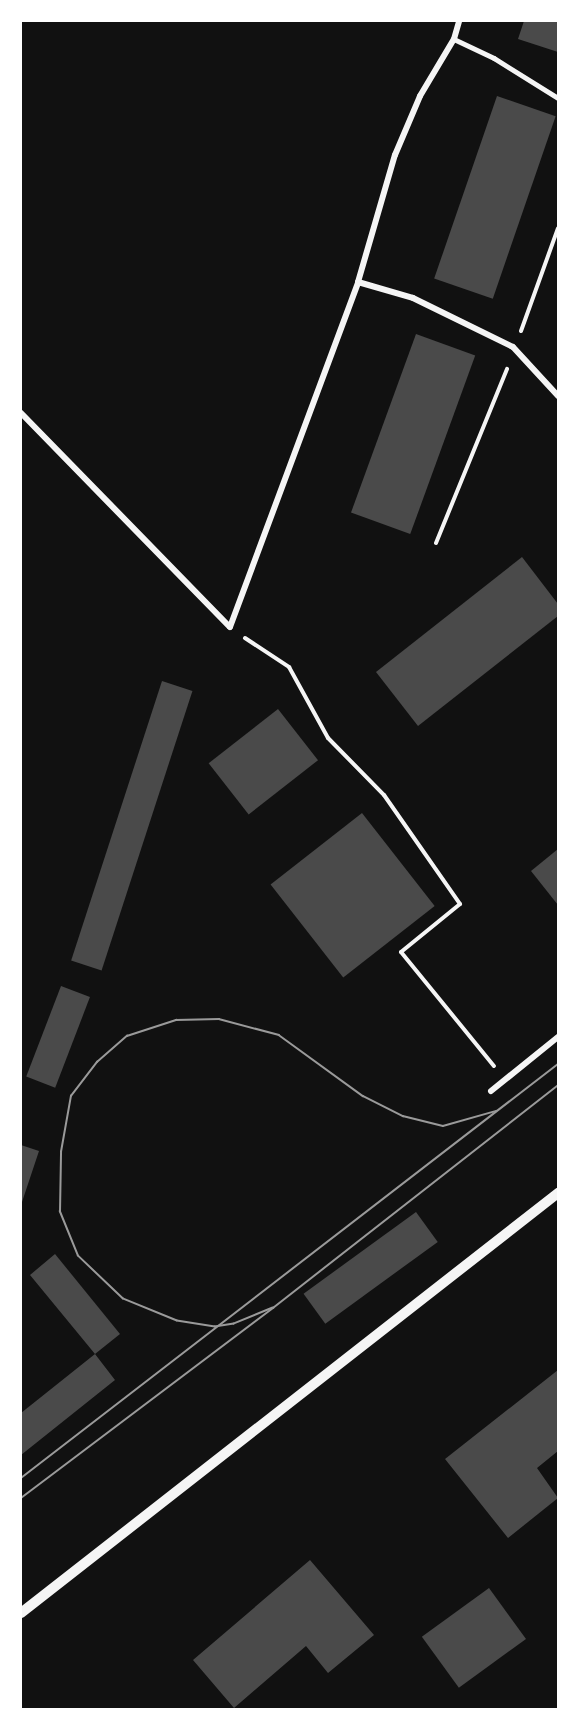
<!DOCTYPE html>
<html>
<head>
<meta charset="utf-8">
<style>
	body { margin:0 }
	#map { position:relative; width:579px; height:1730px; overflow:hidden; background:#111; font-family:"Exo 2",sans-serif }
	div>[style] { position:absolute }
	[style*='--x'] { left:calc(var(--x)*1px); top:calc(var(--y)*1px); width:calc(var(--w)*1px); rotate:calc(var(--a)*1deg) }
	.building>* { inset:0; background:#4a4a4a; transform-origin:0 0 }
	.path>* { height:4px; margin:-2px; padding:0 2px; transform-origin:2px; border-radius:2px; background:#f5f5f5 }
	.service>* { height:4.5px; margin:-2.25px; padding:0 2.25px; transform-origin:2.25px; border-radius:2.25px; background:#f5f5f5 }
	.minor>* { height:6px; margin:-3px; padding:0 3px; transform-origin:3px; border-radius:3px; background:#f5f5f5 }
	.tertiary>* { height:10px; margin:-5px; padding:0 5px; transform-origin:5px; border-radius:5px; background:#f5f5f5 }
	.tram>* { height:1.5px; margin:-0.75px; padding:0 0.75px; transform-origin:0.75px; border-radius:0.75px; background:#9a9a9a }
	span { translate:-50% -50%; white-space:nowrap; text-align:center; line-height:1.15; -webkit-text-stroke:4.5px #fff; paint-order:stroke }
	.frame { position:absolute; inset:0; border:22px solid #fff; pointer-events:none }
</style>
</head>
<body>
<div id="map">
	<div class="building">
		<div style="clip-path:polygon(524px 21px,558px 21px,558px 52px,518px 39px)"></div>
		<div style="left:497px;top:96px;width:62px;height:193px;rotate:19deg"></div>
		<div style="left:416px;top:334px;width:63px;height:190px;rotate:20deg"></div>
		<div style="clip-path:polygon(522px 557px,558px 604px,558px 616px,418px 726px,376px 672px)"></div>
		<div style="left:162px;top:681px;width:32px;height:294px;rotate:18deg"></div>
		<div style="left:278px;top:709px;width:65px;height:88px;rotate:52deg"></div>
		<div style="left:362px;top:813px;width:118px;height:116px;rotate:52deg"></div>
		<div style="clip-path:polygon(558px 849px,558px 905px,531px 871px)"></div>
		<div style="left:61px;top:986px;width:31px;height:97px;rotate:21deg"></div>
		<div style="clip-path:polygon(21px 1145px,39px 1151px,21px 1205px)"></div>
		<div style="left:416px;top:1212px;width:37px;height:139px;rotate:54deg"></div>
		<div style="clip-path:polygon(55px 1254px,120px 1334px,95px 1354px,115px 1380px,21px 1455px,21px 1413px,95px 1354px,30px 1275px)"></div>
		<div style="clip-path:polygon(558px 1370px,558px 1451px,537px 1468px,558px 1498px,508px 1538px,445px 1459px)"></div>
		<div style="clip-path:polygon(310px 1560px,374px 1635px,328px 1673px,306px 1646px,234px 1708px,193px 1660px)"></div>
		<div style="left:489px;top:1588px;width:63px;height:83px;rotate:54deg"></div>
	</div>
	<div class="path">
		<div style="--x:521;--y:331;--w:109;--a:-70.2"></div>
		<div style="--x:436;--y:543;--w:188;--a:-67.8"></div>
		<div style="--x:245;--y:638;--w:53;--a:33.4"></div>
		<div style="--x:289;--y:667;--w:81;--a:61.2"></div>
		<div style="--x:328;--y:738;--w:80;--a:45.5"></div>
		<div style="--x:384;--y:795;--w:133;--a:55.1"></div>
		<div style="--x:460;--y:904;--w:76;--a:140.9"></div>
		<div style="--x:401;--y:952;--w:147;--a:50.8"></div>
	</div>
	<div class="service">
		<div style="--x:454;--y:39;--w:44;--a:25.4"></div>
		<div style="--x:494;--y:58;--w:75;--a:32"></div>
	</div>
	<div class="minor">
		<div style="--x:358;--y:282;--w:57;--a:16.2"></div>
		<div style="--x:413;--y:298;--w:111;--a:26.1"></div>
		<div style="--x:513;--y:347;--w:67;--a:47.4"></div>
		<div style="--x:21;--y:413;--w:299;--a:45.7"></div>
		<div style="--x:230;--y:627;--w:368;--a:-69.6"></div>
		<div style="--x:358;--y:282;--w:132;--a:-73.8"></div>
		<div style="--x:395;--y:155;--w:64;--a:-67"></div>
		<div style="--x:420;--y:96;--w:66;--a:-59.2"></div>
		<div style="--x:454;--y:39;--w:19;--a:-74"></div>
		<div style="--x:491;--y:1091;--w:86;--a:-38.9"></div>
	</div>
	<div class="tertiary">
		<div style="--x:21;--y:1613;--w:682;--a:-38.03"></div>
	</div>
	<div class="tram">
		<div style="--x:273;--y:1308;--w:42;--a:157.7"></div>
		<div style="--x:234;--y:1324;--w:19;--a:171"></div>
		<div style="--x:215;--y:1327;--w:38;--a:-171"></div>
		<div style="--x:177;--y:1321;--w:58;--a:-157.8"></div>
		<div style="--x:123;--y:1299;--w:62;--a:-136.3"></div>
		<div style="--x:78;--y:1256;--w:48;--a:-112.2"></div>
		<div style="--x:60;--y:1212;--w:60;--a:-89"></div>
		<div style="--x:61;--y:1152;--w:57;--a:-79.9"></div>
		<div style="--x:71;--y:1096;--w:43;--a:-52.6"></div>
		<div style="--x:97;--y:1062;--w:40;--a:-41"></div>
		<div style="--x:127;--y:1036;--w:52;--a:-18.1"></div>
		<div style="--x:176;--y:1020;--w:43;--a:-1.3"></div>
		<div style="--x:219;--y:1019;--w:62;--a:14.9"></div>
		<div style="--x:279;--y:1035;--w:104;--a:36"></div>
		<div style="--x:363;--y:1096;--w:45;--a:26.6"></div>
		<div style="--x:403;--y:1116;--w:41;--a:14"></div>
		<div style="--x:443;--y:1126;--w:55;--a:-15.8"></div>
		<div style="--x:21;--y:1478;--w:678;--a:-37.63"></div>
		<div style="--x:21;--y:1498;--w:316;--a:-37"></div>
		<div style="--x:273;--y:1308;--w:362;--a:-38"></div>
	</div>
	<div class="frame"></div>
</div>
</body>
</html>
